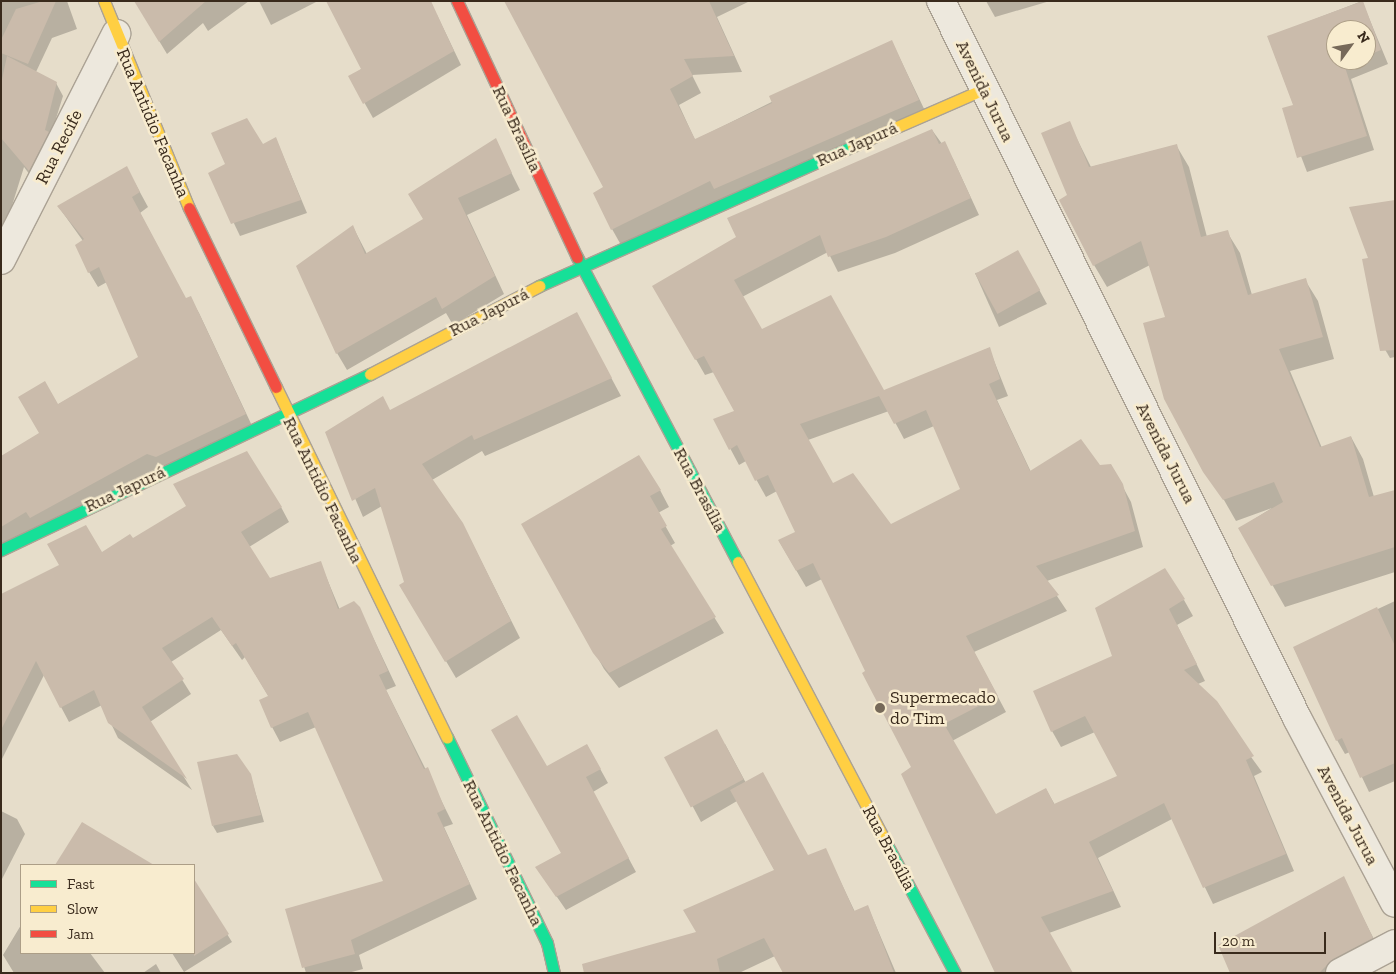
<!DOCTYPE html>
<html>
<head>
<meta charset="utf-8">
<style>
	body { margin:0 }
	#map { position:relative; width:1396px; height:974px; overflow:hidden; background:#e6ddca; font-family:"Zilla Slab",serif }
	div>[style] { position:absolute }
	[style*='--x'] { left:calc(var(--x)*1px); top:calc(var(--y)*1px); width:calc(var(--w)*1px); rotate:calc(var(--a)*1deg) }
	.shadow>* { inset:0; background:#0003 }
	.building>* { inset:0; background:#cabbab; transform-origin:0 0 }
	.roads { filter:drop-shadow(1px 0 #aba294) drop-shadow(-1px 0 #aba294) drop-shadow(0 1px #aba294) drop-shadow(0 -1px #aba294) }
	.street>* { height:28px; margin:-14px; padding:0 14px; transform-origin:14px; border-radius:14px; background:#ede8dd }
	.fast>* { height:11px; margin:-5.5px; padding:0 5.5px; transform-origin:5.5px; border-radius:5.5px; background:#16e098 }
	.slow>* { height:11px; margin:-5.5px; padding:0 5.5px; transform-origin:5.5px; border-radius:5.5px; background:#ffcf43 }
	.jam>* { height:11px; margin:-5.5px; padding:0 5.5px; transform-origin:5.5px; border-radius:5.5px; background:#f24e42 }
	.dots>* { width:14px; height:14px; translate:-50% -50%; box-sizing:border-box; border:2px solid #f8eccf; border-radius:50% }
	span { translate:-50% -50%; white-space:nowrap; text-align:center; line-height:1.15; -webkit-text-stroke:5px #f8eccf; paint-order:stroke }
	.street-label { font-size:18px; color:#392a1c }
	.poi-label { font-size:18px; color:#392a1c }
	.left { translate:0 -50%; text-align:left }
	.frame { position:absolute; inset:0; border:2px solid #392a1c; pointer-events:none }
	.legend { position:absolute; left:20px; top:864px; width:175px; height:90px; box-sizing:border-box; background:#f8eccf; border:1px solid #ac9e87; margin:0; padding:6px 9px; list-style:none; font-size:15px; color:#392a1c }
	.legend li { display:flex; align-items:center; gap:10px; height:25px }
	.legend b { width:25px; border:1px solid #ac9e87 }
	.north { position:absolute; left:1326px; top:20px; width:50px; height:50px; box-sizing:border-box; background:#f8eccf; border:1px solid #ac9e87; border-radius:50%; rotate:58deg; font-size:14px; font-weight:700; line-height:20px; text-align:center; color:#392a1c }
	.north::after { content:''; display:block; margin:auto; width:18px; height:22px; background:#766959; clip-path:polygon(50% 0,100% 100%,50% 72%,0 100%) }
	.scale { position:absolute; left:1214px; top:932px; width:112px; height:22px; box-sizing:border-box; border:2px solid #392a1c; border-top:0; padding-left:6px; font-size:15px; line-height:18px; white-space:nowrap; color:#392a1c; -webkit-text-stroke:4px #f8eccf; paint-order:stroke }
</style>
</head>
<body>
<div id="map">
	<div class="shadow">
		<div style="clip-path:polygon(1px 1px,67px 1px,77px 29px,52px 38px,36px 72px,56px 83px,63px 96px,36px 183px,24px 167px,1px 241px)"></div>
		<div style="clip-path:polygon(135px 1px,249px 1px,208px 31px,203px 23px,167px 54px)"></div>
		<div style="clip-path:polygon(259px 1px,318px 1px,271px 25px)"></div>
		<div style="clip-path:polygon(581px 1px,750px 1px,717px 17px,742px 72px,692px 75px,701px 93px,679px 105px,695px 140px,892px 42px,928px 117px,621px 245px,612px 229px,605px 187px)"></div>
		<div style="clip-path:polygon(986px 1px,1050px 1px,995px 17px)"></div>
		<div style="clip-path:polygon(evenodd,1362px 1px,1388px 64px,1351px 79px,1374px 150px,1307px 172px,1283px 109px,1294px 106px,1268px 37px,1362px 1px,1336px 30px,1366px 30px,1366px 60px,1336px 60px,1336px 30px)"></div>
		<div style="clip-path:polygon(437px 15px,461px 65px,373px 118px,350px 77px)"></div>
		<div style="clip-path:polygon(1069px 123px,1091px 167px,1176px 145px,1189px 167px,1207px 237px,1227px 232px,1240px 253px,1252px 295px,1305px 280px,1318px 301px,1334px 359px,1290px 371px,1322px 448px,1351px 437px,1363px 459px,1374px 497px,1395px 492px,1395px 572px,1285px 607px,1240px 528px,1272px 508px,1236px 521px,1165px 397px,1167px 318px,1150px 265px,1107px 287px,1094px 265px,1069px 196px)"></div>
		<div style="clip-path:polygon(evenodd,932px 130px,953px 159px,979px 215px,895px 253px,838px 272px,828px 252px,742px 297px,762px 331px,884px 392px,989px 348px,1008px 396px,997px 400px,1031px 472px,1111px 465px,1131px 502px,1143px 547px,1047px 581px,1067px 611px,974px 652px,1006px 712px,952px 741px,995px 816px,1046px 789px,1055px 805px,1119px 777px,1095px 732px,1061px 747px,1052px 731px,1114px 657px,1096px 609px,1184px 600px,1193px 616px,1177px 625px,1205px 681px,1198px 684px,1262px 772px,1254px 776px,1294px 871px,1213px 904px,1172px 819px,1098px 858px,1121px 907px,1049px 933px,996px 973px,903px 774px,913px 767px,822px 579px,806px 587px,779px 541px,797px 532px,777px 491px,766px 497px,746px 461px,739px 465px,715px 420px,736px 412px,714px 372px,705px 375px,654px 286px,932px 130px,889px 411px,904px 439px,934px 426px,962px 490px,891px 526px,832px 484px,808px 440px,889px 411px)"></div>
		<div style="clip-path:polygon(276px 139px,307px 213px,240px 236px,210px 173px)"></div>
		<div style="clip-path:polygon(495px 140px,520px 190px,467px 215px,504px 294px,453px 325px,446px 313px,347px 370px,337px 353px,353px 227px,367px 254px,424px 220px)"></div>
		<div style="clip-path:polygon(135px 183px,148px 207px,140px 213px,186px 300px,190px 298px,199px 313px,254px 430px,1px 547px,1px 458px,40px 433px,57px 405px,140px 358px,107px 282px,98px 287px,89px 272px,83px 241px,58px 206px)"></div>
		<div style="clip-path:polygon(1395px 201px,1395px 357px,1390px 358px,1379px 339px,1370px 259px)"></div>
		<div style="clip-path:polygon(1026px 266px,1047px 304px,999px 327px,975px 273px)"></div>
		<div style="clip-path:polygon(586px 331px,621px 396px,485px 456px,482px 451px,432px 480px,465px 529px,520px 638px,456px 678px,401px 585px,405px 583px,382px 506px,363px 517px,327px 432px,391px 411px)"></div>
		<div style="clip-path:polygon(660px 490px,669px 507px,658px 513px,675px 543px,670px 546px,724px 633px,619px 688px,604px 669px,523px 524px)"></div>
		<div style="clip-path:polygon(281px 507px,289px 522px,249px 547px,269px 579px,320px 562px,340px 610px,359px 608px,396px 686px,386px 690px,453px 824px,444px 827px,477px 899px,359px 955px,363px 969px,348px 973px,306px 973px,287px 910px,384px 882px,316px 727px,280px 742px,272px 727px,269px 697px,245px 657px,242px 660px,221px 630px,171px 662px,191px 694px,150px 722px,192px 790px,118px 738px,102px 705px,69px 722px,44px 675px,1px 761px,1px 599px,132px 540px)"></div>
		<div style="clip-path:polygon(1395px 601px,1395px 781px,1369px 792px,1350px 752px,1345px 754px,1337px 740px,1294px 648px)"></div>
		<div style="clip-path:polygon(725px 744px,746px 783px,808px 857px,825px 849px,855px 912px,868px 907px,896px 973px,784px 973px,775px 956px,739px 973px,610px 973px,698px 933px,775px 871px,737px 801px,701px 822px,667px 758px)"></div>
		<div style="clip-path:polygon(587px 745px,608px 783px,593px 792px,636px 872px,566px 910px,537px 868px,562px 853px,546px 768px)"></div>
		<div style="clip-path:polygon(250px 774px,264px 822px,217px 833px,213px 826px)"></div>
		<div style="clip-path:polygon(1px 811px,17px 819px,25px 834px,1px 881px)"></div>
		<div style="clip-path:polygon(82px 823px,130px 852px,137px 865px,57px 865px)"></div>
		<div style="clip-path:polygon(1343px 878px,1384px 959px,1360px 973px,1232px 973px)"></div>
		<div style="clip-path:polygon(209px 905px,232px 942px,184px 972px,172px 953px,194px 953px,194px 914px)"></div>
		<div style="clip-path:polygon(21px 925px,21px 953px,90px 953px,105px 973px,14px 973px,3px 955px)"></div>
		<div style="clip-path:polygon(156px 964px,161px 973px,143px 973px)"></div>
	</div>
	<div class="building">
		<div style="clip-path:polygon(43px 1px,56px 1px,28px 64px,1px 53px,1px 40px,16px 9px)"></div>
		<div style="clip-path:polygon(134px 1px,206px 1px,159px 42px)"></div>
		<div style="clip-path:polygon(326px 1px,431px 1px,454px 51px,363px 104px,348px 76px,361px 69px)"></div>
		<div style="clip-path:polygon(504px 1px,709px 1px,734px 56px,684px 59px,693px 76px,670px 89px,695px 139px,772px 103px,769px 96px,892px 40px,919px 100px,714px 189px,710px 181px,611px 230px,593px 193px,603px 187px)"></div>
		<div style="clip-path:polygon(1363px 1px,1381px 50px,1366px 56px,1366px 30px,1336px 30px,1336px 60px,1355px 60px,1344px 64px,1367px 136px,1297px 158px,1282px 108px,1293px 105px,1267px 36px)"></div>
		<div style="clip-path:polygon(7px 56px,57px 82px,45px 130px,49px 132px,29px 171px,1px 138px,1px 84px)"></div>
		<div style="clip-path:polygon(247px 118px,263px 144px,276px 137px,301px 200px,231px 224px,208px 173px,225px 164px,211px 133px)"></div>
		<div style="clip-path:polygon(1070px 121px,1089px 167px,1177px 144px,1201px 237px,1228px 230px,1248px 295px,1306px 278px,1323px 337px,1279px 349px,1320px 447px,1351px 436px,1369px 497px,1395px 490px,1395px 547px,1271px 586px,1238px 528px,1283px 502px,1274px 482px,1223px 500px,1203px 472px,1164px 399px,1143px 323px,1165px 317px,1141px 241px,1093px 266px,1059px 200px,1067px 195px,1041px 133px)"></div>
		<div style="clip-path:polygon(evenodd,932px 129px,939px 144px,945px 141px,971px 198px,886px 237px,828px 257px,820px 235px,734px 280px,762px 329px,831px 295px,884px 390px,990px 347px,1000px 379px,989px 384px,1030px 471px,1081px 439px,1100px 465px,1111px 464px,1123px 484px,1135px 531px,1036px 566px,1059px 595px,966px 636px,998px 696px,944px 724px,996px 814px,1046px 788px,1054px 804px,1117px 776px,1085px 716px,1051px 732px,1033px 691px,1112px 656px,1095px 608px,1165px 568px,1185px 599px,1169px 609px,1197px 664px,1184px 670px,1217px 701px,1254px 756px,1246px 760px,1286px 854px,1203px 888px,1164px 803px,1089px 842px,1113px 891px,1041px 917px,1073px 973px,995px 973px,901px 774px,911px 767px,862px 673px,865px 671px,813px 563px,796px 571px,778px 540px,795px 532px,768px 475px,755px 481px,737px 445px,729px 450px,713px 419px,734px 411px,704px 356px,695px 360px,652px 286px,736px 237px,727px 218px,932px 129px,879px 396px,894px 424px,926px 410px,960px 489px,891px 524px,853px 473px,833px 483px,800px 424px,879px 396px)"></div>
		<div style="clip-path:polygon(496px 138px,512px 173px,458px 198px,495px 276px,442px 309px,436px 297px,336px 354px,296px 266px,353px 225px,365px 254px,423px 219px,408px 194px)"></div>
		<div style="clip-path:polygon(127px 166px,140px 192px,132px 197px,186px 298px,191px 296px,246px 414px,156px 457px,147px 454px,30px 518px,26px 512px,1px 527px,1px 456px,39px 433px,18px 397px,45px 381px,58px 404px,138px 357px,99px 267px,88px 273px,75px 245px,84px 239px,57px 206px)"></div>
		<div style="clip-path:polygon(1395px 200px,1395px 350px,1380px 351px,1362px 259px,1368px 258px,1349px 207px)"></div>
		<div style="left:1018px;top:250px;width:46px;height:49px;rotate:61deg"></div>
		<div style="clip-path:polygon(577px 312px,612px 378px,474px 440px,472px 435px,422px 464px,463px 523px,511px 621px,445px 662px,399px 585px,404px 582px,375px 488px,352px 501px,325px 432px,383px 396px,390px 410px)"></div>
		<div style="clip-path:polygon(247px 451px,282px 507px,241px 532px,270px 578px,321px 561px,338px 609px,354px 601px,360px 607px,388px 671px,379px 675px,424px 769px,428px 767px,445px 809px,437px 813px,470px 884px,351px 940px,355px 954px,302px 968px,285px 909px,383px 881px,308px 712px,271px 728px,259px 700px,268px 696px,236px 643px,232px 646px,212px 617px,162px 648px,184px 679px,142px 707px,187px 779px,108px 723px,94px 690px,60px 708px,36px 661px,1px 730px,1px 594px,59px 565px,47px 544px,86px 525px,102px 552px,130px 534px,133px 538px,186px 506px,173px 484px)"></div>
		<div style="clip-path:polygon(639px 455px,661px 490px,650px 496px,667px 526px,661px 529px,716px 617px,609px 673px,593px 653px,521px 524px)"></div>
		<div style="clip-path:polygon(1377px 607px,1395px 646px,1395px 763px,1360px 778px,1342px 738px,1336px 741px,1293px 647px)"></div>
		<div style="clip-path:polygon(517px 715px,547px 766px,587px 744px,601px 769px,586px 777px,629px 858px,556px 897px,535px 867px,561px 853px,491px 730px)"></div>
		<div style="left:717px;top:729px;width:57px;height:60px;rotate:62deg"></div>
		<div style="clip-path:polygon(237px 754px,251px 774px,261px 815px,212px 826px,197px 762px)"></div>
		<div style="clip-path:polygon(763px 772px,808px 855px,826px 848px,854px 911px,868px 905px,894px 973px,783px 973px,764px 938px,717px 959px,720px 973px,584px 973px,582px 964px,696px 932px,683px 910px,774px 870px,730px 790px)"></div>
		<div style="clip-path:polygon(82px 822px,154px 865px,55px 865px)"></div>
		<div style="clip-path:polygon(1344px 876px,1373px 938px,1333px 959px,1319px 973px,1230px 973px,1218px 945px)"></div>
		<div style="clip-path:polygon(194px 879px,229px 934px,194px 956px)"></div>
	</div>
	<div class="roads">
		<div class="street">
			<div style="--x:941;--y:1;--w:801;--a:63.59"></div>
			<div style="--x:1297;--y:718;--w:209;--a:62.1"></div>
			<div style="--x:1;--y:260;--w:254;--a:-63"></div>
			<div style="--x:1340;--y:973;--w:62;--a:-27.8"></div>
		</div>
		<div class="fast">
			<div style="--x:577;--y:257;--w:345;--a:62.2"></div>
			<div style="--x:539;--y:286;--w:344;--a:-24"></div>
			<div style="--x:1;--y:550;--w:409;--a:-25.5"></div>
			<div style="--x:447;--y:737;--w:229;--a:64.1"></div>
			<div style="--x:547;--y:943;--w:31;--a:77"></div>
			<div style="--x:885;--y:841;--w:149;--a:62.1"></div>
		</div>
		<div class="slow">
			<div style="--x:104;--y:1;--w:224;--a:67.7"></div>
			<div style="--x:853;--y:146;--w:143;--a:-23.5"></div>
			<div style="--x:370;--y:374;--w:191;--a:-27.5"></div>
			<div style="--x:276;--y:387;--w:390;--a:64"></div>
			<div style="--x:738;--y:562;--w:315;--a:62.2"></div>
		</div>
		<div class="jam">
			<div style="--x:457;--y:1;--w:283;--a:64.9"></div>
			<div style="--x:189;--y:208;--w:199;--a:64.1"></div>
		</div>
	</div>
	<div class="dots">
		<div style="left:880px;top:708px;background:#766959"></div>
	</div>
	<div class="street-label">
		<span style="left:985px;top:91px;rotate:64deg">Avenida Jurua</span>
		<span style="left:153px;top:123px;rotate:67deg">Rua Antidio Facanha</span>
		<span style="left:517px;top:129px;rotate:65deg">Rua Brasília</span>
		<span style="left:857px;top:144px;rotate:-24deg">Rua Japurá</span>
		<span style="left:59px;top:147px;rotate:-63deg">Rua Recife</span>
		<span style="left:489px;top:312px;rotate:-27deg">Rua Japurá</span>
		<span style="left:1166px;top:453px;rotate:63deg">Avenida Jurua</span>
		<span style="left:125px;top:489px;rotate:-25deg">Rua Japurá</span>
		<span style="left:323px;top:490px;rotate:64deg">Rua Antidio Facanha</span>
		<span style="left:700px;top:490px;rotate:62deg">Rua Brasília</span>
		<span style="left:1348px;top:815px;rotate:62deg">Avenida Jurua</span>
		<span style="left:889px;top:848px;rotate:62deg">Rua Brasília</span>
		<span style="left:503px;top:853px;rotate:64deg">Rua Antidio Facanha</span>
	</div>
	<div class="poi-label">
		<span class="left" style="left:890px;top:708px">Supermecado<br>do Tim</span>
	</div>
	<div class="frame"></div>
	<ul class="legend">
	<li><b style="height:6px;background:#16e098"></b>Fast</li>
	<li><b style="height:6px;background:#ffcf43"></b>Slow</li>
	<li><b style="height:6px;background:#f24e42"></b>Jam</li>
	</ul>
	<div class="north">N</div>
	<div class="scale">20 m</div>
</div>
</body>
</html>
